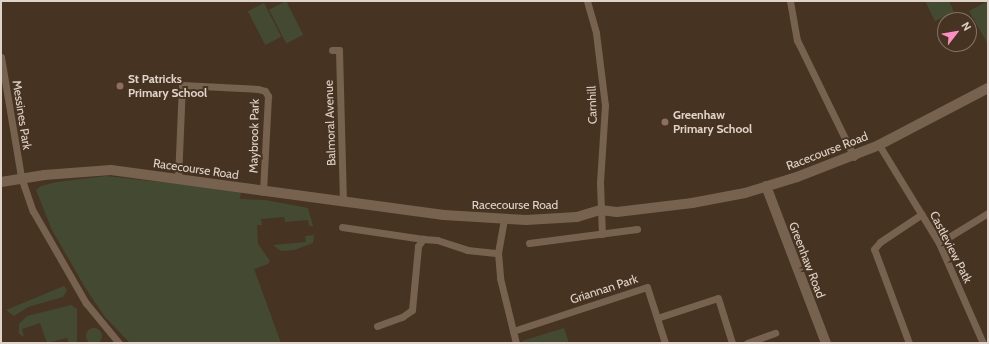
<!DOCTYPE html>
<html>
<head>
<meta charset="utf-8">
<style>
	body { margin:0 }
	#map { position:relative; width:989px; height:344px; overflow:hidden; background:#463322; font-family:Cabin,sans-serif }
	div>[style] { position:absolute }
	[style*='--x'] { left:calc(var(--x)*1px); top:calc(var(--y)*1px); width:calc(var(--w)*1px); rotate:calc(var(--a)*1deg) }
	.green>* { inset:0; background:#444a32; transform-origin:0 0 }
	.round { border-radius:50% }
	.street>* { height:7px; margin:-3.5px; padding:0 3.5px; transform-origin:3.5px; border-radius:3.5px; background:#77624f }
	.secondary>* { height:10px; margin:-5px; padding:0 5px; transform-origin:5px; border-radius:5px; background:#77624f }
	.dots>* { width:11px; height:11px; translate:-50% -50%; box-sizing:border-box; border:2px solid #463322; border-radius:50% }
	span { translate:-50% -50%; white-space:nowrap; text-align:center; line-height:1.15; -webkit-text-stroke:4px #463322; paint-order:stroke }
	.poi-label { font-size:12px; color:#e0d3c9; font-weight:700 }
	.left { translate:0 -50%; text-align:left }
	.street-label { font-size:12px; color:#e0d3c9 }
	.frame { position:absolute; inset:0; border:2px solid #e0d3c9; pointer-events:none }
	.north { position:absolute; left:937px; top:12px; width:40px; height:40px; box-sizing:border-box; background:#463322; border:1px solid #847365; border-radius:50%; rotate:59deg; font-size:11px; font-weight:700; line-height:16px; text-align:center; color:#e0d3c9 }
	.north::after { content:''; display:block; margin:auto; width:14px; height:18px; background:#fc8fc2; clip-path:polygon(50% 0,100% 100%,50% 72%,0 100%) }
</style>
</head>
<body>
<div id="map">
	<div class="green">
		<div style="left:286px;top:1px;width:38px;height:19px;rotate:63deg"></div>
		<div style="clip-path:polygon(925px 1px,949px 1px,954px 12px,935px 21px)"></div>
		<div style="clip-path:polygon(988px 1px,988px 44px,969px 11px)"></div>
		<div style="left:264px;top:3px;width:38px;height:18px;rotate:63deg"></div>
		<div style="clip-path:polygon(106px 176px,241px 191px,240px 199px,265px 200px,308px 208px,313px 226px,309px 226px,308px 220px,285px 222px,284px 217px,261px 219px,262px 225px,257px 225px,258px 244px,270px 261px,268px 264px,254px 269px,281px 343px,130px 343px,105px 317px,86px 289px,52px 230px,36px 190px,41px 186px,57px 182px)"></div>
		<div style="clip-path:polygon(314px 235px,313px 243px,294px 250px,281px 251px,273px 245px,306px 242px,305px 236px)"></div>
		<div style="clip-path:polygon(64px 286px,67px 290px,63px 297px,28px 307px,14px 316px,6px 310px)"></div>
		<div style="clip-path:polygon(71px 305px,77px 309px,77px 343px,69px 343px,67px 338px,47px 343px,40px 323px,22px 329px,24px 337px,19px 334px,19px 324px,27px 316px)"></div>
		<div class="round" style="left:86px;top:328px;width:16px;height:16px"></div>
		<div style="clip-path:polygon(564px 328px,569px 343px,523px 343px,522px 341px)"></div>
	</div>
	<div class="street">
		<div style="--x:587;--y:1;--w:33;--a:74"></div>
		<div style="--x:596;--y:33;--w:73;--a:82.9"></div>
		<div style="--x:605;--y:105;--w:78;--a:93.7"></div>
		<div style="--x:600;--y:183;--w:51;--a:87.8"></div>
		<div style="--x:790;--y:1;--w:40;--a:80"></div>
		<div style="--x:797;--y:40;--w:130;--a:64"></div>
		<div style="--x:332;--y:50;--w:7;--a:0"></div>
		<div style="--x:339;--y:50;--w:152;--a:88.5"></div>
		<div style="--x:1;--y:57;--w:122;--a:80.5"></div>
		<div style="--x:21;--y:177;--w:36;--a:71"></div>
		<div style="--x:33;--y:211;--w:106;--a:60.1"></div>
		<div style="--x:86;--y:303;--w:52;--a:50.5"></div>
		<div style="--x:879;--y:145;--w:115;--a:58.5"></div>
		<div style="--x:939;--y:243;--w:109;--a:66.3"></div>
		<div style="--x:178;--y:179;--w:94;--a:-87.6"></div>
		<div style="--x:182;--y:85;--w:76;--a:3"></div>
		<div style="--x:258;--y:89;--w:7;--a:16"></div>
		<div style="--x:265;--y:91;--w:6;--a:59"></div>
		<div style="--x:268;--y:96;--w:96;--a:93"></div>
		<div style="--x:504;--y:219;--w:35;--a:100"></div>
		<div style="--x:498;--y:253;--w:25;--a:85"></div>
		<div style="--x:500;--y:278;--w:67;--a:76.2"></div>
		<div style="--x:342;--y:227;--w:82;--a:8.4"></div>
		<div style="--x:529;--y:243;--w:109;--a:-7.4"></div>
		<div style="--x:939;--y:243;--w:57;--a:-31.5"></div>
		<div style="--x:657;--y:318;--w:64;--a:-18.2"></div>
		<div style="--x:718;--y:298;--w:47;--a:72.7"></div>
		<div style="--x:377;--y:326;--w:27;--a:-20"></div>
		<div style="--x:402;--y:317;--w:12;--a:-35"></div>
		<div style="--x:412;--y:310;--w:64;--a:-84.6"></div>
		<div style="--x:418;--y:246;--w:9;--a:-54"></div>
		<div style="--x:423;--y:239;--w:14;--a:4"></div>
		<div style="--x:437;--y:240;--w:32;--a:18"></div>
		<div style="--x:467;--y:250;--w:31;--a:6"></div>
		<div style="--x:513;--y:331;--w:141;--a:-18.2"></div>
		<div style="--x:647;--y:287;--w:59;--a:72.2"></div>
		<div style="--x:747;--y:343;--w:30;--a:-20"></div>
		<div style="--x:909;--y:343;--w:100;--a:-110.4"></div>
		<div style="--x:874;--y:249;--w:9;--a:-49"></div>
		<div style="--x:880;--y:242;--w:50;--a:-33.7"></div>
	</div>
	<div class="secondary">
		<div style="--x:1;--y:182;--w:44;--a:-9.2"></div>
		<div style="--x:44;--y:175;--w:67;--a:-4.3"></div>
		<div style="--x:111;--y:170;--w:336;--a:7.7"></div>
		<div style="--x:444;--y:215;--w:82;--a:3.5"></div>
		<div style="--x:526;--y:220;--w:51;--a:-3.4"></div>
		<div style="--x:577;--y:217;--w:24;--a:-17"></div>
		<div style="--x:600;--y:210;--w:17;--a:7"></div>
		<div style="--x:617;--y:212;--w:76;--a:-6.8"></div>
		<div style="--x:692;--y:203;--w:54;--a:-10.7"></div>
		<div style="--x:745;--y:193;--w:54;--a:-17.1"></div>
		<div style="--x:797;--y:177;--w:88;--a:-21.3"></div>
		<div style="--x:879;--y:145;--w:123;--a:-27.6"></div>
		<div style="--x:766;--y:186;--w:168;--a:69.1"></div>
	</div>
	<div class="dots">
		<div style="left:120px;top:86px;background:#8d6e63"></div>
		<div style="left:665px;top:122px;background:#8d6e63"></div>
	</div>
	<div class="poi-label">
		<span class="left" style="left:128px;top:86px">St Patricks<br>Primary School</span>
		<span class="left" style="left:673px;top:122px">Greenhaw<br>Primary School</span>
	</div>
	<div class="street-label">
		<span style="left:592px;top:105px;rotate:-92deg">Carnhill</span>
		<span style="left:22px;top:115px;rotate:81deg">Messines Park</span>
		<span style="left:330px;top:123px;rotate:-92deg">Balmoral Avenue</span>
		<span style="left:254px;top:136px;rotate:-89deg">Maybrook Park</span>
		<span style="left:827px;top:151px;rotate:-21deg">Racecourse Road</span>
		<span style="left:196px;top:169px;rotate:8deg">Racecourse Road</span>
		<span style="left:515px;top:205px">Racecourse Road</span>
		<span style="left:951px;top:247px;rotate:63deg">Castleview Patk</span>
		<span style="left:807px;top:260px;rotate:69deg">Greenhaw Road</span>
		<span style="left:604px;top:289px;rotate:-18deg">Griannan Park</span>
	</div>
	<div class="frame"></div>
	<div class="north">N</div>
</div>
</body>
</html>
